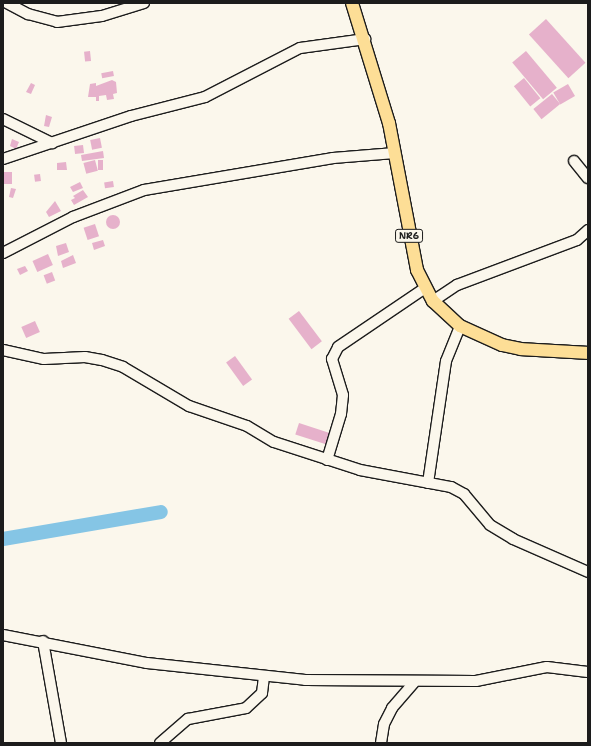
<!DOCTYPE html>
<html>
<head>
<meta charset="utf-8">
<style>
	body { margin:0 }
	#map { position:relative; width:591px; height:746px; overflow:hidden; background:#fbf7ec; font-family:"Shantell Sans",sans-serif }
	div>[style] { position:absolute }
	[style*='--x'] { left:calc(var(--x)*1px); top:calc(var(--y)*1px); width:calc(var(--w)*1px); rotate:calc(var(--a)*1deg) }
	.river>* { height:14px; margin:-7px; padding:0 7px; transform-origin:7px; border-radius:7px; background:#85c5e5 }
	.building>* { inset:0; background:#e6b1cb; transform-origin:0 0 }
	.round { border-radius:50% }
	.roads { filter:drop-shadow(1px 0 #1c1c1c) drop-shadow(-1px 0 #1c1c1c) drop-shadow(0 1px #1c1c1c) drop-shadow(0 -1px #1c1c1c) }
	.minor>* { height:10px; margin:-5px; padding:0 5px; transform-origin:5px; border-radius:5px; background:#fbf7ec }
	.major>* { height:12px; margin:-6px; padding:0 6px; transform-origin:6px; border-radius:6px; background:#fdde96 }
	span { translate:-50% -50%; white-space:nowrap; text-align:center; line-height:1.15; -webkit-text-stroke:4px #fbf7ec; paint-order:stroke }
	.shield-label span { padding:1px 3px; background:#fbf7ec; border:1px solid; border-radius:3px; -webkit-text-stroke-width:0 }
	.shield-label { font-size:9px; color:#1c1c1c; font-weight:700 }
	.frame { position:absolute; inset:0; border:4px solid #1c1c1c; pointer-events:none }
</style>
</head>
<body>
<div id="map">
	<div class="river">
		<div style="--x:3;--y:539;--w:160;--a:-9.7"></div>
	</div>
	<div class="building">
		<div style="left:546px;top:19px;width:59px;height:23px;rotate:48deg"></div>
		<div style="left:90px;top:51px;width:10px;height:6px;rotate:84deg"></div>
		<div style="left:526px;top:51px;width:48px;height:18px;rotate:50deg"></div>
		<div style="left:113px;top:71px;width:5px;height:12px;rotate:79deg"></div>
		<div style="left:524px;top:78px;width:26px;height:13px;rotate:51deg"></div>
		<div style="clip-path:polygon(112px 80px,116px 82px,117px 93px,113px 94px,114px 99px,107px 100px,106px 95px,99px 96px,99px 101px,96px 101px,96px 97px,88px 97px,90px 84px,96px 83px,96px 86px)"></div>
		<div style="clip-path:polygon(31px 83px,35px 85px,31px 94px,26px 92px)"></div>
		<div style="left:568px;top:84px;width:14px;height:17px;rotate:60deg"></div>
		<div style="left:552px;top:94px;width:13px;height:24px;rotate:51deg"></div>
		<div style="clip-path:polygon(46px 115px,52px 117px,49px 127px,44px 126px)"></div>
		<div style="left:100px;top:138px;width:10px;height:10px;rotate:79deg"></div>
		<div style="clip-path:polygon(12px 139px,19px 142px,16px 149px,10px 146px)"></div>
		<div style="left:83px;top:145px;width:8px;height:9px;rotate:83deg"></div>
		<div style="clip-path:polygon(103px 151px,104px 158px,82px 161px,81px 155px)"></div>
		<div style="left:95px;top:160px;width:11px;height:12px;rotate:75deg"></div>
		<div style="left:98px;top:160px;width:5px;height:10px"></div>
		<div style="clip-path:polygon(66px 162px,67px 170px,57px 170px,57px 163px)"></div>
		<div style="left:3px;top:172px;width:9px;height:12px"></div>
		<div style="left:40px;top:174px;width:7px;height:6px;rotate:82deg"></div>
		<div style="left:113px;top:181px;width:6px;height:9px;rotate:81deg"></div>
		<div style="clip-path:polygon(80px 182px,83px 188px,73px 192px,70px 187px)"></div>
		<div style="clip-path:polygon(11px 188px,16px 189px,13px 198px,9px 197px)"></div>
		<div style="clip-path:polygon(83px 190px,88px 197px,74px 205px,71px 200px,75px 198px,73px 196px)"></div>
		<div style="clip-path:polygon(55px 201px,61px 211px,49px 217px,46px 212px)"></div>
		<div class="round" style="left:106px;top:215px;width:14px;height:14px"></div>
		<div style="left:95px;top:224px;width:13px;height:12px;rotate:72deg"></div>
		<div style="clip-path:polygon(103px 240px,105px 246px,94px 250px,92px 243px)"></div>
		<div style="clip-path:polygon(66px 243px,69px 252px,58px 256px,56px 246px)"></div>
		<div style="left:48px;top:254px;width:12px;height:17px;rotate:66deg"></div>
		<div style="clip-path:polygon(73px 255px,76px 263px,63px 268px,61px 261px)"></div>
		<div style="clip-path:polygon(25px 266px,28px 271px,20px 275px,17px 269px)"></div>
		<div style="left:52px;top:272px;width:9px;height:9px;rotate:69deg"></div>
		<div style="left:299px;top:311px;width:38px;height:13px;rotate:53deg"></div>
		<div style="left:35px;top:321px;width:12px;height:15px;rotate:66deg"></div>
		<div style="left:235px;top:356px;width:29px;height:11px;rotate:54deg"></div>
		<div style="left:299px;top:423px;width:33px;height:12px;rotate:18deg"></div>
	</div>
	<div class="roads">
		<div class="minor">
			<div style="--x:7;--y:3;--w:24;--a:28"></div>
			<div style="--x:28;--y:14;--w:30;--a:15"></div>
			<div style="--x:57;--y:22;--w:45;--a:-7.6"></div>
			<div style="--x:102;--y:16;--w:44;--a:-17.2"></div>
			<div style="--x:3;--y:119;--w:55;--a:26.1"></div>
			<div style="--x:3;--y:159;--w:135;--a:-18.6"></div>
			<div style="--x:131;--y:116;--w:76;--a:-14.4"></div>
			<div style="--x:205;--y:97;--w:107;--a:-27.3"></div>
			<div style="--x:300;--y:48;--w:66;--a:-7.9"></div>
			<div style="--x:574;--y:161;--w:22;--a:51"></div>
			<div style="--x:3;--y:253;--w:79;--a:-27.2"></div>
			<div style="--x:73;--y:217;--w:76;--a:-20.8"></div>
			<div style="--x:144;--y:190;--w:192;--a:-9.6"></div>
			<div style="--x:333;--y:158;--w:62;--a:-4.6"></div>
			<div style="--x:433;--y:301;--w:29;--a:-34"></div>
			<div style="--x:457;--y:285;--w:128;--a:-20.6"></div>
			<div style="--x:577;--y:240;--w:15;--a:-42"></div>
			<div style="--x:3;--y:350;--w:42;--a:12.4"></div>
			<div style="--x:44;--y:359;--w:41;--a:-2.8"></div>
			<div style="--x:85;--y:357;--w:17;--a:10"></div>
			<div style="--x:102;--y:360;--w:22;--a:18"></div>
			<div style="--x:123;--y:367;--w:77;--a:30.6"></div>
			<div style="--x:189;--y:406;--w:61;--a:19"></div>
			<div style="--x:247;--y:426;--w:31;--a:31"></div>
			<div style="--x:274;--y:442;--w:90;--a:18"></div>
			<div style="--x:360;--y:470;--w:93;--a:10.6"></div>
			<div style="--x:451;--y:487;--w:15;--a:28"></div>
			<div style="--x:464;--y:494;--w:40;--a:50"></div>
			<div style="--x:490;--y:525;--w:27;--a:31"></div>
			<div style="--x:513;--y:539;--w:82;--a:23.7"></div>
			<div style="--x:327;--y:460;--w:48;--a:-73.1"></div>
			<div style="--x:341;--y:414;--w:19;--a:-84"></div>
			<div style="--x:343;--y:395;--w:38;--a:-107"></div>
			<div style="--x:332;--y:359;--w:13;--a:-63"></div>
			<div style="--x:338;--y:347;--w:105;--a:-34.1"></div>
			<div style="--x:428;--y:483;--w:123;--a:-81.6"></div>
			<div style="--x:446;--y:361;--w:38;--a:-68"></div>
			<div style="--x:3;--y:635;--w:147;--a:11"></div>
			<div style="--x:147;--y:663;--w:159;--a:6.1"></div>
			<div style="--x:305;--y:680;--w:171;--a:0.3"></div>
			<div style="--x:476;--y:681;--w:72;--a:-11.2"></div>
			<div style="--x:547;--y:667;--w:41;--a:7"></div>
			<div style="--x:43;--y:641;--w:104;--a:80"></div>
			<div style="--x:160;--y:743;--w:37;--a:-41"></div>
			<div style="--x:188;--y:719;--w:59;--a:-10.7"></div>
			<div style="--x:246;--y:708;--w:22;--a:-43"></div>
			<div style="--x:262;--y:693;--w:17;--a:-83"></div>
			<div style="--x:381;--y:743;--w:19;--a:-81"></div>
			<div style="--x:384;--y:724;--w:18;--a:-63"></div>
			<div style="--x:392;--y:708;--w:33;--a:-49"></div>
		</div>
		<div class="major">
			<div style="--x:352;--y:3;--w:126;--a:72.9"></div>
			<div style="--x:389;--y:123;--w:150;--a:79.2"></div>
			<div style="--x:417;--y:270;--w:35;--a:63"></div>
			<div style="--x:433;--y:301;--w:37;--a:43"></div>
			<div style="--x:460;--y:326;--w:46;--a:24.3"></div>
			<div style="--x:502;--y:345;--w:19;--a:12"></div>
			<div style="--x:521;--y:349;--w:67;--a:3.4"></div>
		</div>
	</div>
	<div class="shield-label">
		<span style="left:409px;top:236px">NR6</span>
	</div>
	<div class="frame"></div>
</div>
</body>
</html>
